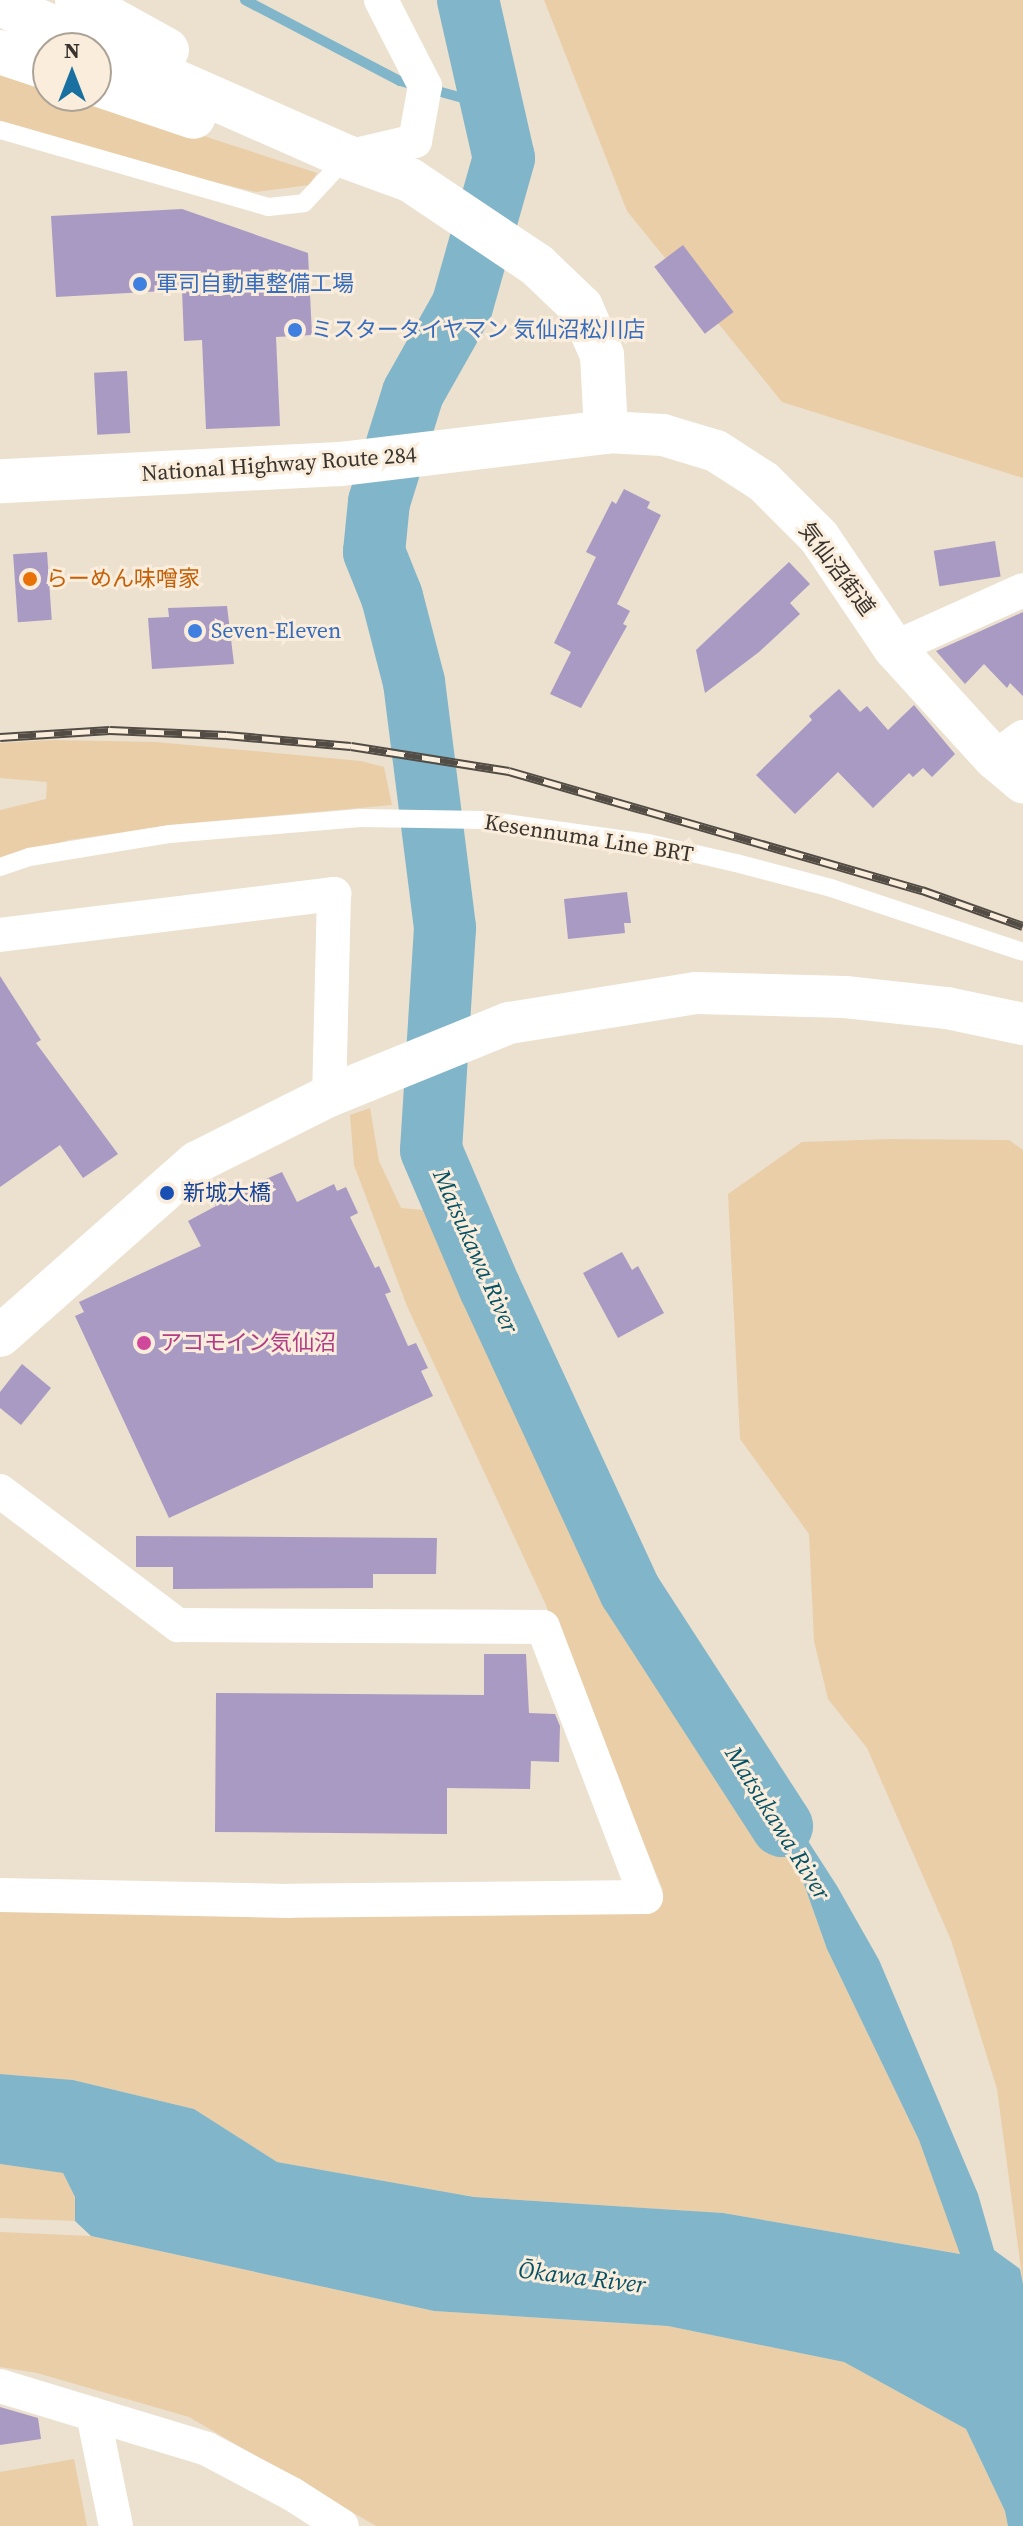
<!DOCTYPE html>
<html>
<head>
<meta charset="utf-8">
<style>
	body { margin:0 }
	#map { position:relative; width:1023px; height:2526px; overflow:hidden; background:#ece0cf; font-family:"Source Serif 4","Noto Sans JP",serif }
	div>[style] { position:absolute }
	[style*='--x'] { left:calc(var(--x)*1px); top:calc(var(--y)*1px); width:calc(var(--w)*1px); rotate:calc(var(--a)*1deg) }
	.green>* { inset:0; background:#e9cea8 }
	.water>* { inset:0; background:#81b5c9 }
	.stream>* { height:10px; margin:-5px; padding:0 5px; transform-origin:5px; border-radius:5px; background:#81b5c9 }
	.river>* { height:62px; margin:-31px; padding:0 31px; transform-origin:31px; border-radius:31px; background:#81b5c9 }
	.building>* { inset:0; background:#a99ac3; transform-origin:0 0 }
	.service>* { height:18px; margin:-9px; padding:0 9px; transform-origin:9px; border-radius:9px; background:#fff }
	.minor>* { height:34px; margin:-17px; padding:0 17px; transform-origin:17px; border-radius:17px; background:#fff }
	.tertiary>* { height:42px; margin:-21px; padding:0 21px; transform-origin:21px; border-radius:21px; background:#fff }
	.trunk>* { height:44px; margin:-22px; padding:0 22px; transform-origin:22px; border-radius:22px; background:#fff }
	.rail>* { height:9px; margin-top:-4.5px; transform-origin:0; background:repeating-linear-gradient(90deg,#faeddc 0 18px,#524c44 0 36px); box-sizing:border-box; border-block:2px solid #524c44 }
	.dots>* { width:22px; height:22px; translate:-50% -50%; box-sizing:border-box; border:4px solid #faeddc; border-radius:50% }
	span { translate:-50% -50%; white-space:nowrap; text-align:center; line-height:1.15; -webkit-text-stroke:6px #faeddc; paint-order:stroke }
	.shop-label { font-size:22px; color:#366cbe }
	.left { translate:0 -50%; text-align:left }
	.street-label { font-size:22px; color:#38332d }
	.food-label { font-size:22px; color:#c56008 }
	.transit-label { font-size:22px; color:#164399 }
	.hotel-label { font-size:22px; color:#b23c85 }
	.water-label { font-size:24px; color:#055266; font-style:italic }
	.north { position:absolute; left:32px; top:32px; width:80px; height:80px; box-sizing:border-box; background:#faeddc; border:2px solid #aca396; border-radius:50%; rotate:0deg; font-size:22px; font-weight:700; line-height:32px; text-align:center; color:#38332d }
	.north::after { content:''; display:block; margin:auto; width:28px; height:36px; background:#1a70a0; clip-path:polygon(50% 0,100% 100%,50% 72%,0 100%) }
</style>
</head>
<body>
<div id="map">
	<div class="green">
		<div style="clip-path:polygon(544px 0,1023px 0,1023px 478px,782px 402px,627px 211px)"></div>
		<div style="clip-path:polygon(0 70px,48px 85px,48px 96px,81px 96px,317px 173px,309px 185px,256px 192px,109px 157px,0 122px)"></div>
		<div style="clip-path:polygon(52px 740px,156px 742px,361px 761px,384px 767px,392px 805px,171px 825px,69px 840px,0 860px,0 810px,46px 799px,47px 782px,0 778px,0 743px)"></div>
		<div style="clip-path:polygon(370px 1108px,379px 1161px,401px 1208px,423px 1210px,480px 1310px,531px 1427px,665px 1687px,787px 1845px,800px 1873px,827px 1949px,919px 2140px,961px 2254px,723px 2213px,474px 2197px,277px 2162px,194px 2109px,73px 2080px,0 2074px,0 1908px,653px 1910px,663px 1890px,545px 1603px,407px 1306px,354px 1165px,350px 1115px)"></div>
		<div style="clip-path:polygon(891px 1139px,1009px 1140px,1023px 1150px,1023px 2284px,997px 2089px,951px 1940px,867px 1748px,828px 1699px,814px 1641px,809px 1534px,740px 1439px,728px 1194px,802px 1142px)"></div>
		<div style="clip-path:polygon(0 2164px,63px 2173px,75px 2197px,75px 2221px,0 2218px)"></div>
		<div style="clip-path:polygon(0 2232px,91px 2236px,434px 2311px,668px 2326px,844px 2362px,966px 2429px,1005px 2511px,1008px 2526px,376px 2526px,189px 2417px,37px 2373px,0 2367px)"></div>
		<div style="clip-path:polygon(74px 2459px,87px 2526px,0 2526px,0 2472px)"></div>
	</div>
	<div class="water">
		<div style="clip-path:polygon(747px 1746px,837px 1886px,879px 1960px,978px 2194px,994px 2250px,1020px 2269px,1023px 2284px,1023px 2526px,1008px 2526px,1005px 2511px,966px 2429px,844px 2362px,668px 2326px,434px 2311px,91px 2236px,75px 2221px,75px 2197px,63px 2173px,0 2164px,0 2074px,73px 2080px,194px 2109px,277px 2162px,474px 2197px,723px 2213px,960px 2254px,919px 2140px,827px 1949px,800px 1873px,787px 1845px,725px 1765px)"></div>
	</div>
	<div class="stream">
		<div style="--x:245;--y:0;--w:175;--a:27.6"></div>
		<div style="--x:400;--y:81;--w:16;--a:15"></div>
		<div style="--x:430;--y:89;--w:64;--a:15.3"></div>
	</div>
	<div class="river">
		<div style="--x:468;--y:0;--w:162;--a:77.2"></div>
		<div style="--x:504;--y:158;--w:154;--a:105.8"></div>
		<div style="--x:462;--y:306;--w:100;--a:119.4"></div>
		<div style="--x:413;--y:393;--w:114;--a:107.3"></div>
		<div style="--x:379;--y:502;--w:50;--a:95.7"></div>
		<div style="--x:374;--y:552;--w:48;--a:68.2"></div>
		<div style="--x:392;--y:597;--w:88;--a:75.5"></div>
		<div style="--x:414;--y:682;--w:248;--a:82.8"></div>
		<div style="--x:445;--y:928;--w:222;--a:93.6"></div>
		<div style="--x:431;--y:1150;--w:150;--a:66.9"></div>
		<div style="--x:490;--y:1288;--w:334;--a:65.2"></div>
		<div style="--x:630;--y:1591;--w:280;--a:57.1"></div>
	</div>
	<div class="building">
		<div style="clip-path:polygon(182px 209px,308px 253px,312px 335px,276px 337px,280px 426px,206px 429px,202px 340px,184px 341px,182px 290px,56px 297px,51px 216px)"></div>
		<div style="left:683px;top:245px;width:84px;height:36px;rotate:53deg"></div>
		<div style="left:127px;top:371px;width:62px;height:33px;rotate:87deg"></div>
		<div style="clip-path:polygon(624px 489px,650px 502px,647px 508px,661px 515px,617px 604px,630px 611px,623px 624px,627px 626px,581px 708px,550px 694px,571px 652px,554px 643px,596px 557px,586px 552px,612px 501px,616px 504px)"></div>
		<div style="left:995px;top:541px;width:36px;height:62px;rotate:81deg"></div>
		<div style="left:47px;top:552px;width:68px;height:34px;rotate:86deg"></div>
		<div style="clip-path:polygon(789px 562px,810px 584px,790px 603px,800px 614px,759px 652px,705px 693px,696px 650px)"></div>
		<div style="clip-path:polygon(227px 606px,234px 664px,152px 669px,148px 618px,169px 617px,168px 608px)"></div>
		<div style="clip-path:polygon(1023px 612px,1023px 696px,1010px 683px,1007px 688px,984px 664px,965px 684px,936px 651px)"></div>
		<div style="clip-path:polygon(839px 689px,860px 712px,867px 706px,888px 730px,914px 705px,955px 754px,932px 777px,923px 768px,913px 777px,909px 773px,873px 808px,838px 772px,795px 814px,756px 775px,812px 720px,809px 716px)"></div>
		<div style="clip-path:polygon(627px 892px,631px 923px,624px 923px,625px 933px,568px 939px,564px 899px)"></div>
		<div style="clip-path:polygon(0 976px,41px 1040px,36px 1043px,118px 1154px,83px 1178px,60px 1145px,0 1187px)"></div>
		<div style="clip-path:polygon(282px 1172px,297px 1202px,334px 1184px,337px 1191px,346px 1187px,358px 1213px,350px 1217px,375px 1268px,379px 1266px,391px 1292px,385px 1294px,408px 1346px,416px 1343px,428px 1368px,421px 1371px,433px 1396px,169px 1518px,75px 1316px,84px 1312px,79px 1302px,201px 1246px,188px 1221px,216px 1206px,214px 1202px)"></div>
		<div style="clip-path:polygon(622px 1252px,632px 1270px,638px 1266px,664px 1313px,618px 1338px,583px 1273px)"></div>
		<div style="clip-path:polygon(22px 1364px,51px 1388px,21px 1425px,0 1408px,0 1392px)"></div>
		<div style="clip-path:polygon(136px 1536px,437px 1538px,436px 1574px,373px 1574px,373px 1588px,173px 1589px,173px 1567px,136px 1567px)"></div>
		<div style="clip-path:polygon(484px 1654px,526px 1654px,529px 1713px,555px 1714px,560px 1726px,559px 1762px,531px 1761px,530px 1789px,447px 1788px,447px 1834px,215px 1832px,216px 1693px,484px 1695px)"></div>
		<div style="clip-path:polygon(0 2407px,38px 2418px,41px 2439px,0 2445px)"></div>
	</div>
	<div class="service">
		<div style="--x:0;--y:130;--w:279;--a:16"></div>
		<div style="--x:268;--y:207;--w:36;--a:-6"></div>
		<div style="--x:304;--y:203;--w:62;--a:-47"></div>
		<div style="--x:0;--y:867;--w:31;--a:-19"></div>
		<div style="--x:29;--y:857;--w:143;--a:-9.3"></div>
		<div style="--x:170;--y:834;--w:191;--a:-4.8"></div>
		<div style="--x:360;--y:818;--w:125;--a:0.9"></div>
		<div style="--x:485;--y:820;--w:165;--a:8"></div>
		<div style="--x:648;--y:843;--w:90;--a:12.8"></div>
		<div style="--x:736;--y:863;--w:98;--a:14.7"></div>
		<div style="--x:831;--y:888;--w:202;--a:18.4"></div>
	</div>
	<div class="minor">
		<div style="--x:347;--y:157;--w:70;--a:-13.2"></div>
		<div style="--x:415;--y:141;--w:56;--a:-79.7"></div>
		<div style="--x:425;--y:86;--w:97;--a:-117.1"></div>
		<div style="--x:894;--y:648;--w:141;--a:-24.2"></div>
		<div style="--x:994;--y:758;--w:36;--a:-36"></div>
		<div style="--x:0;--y:935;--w:337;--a:-7"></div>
		<div style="--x:334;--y:894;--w:202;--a:91.4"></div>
		<div style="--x:0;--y:1491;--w:223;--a:37"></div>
		<div style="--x:178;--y:1625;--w:365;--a:0.3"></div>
		<div style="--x:543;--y:1627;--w:289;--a:69.1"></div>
		<div style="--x:646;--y:1897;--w:356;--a:179.4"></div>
		<div style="--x:290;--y:1901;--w:290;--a:-178.8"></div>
		<div style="--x:0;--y:2386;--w:216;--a:16.9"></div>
		<div style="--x:207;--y:2449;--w:96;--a:27.9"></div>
		<div style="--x:292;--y:2494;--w:59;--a:32.6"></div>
		<div style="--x:93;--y:2414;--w:114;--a:78.4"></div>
	</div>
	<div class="tertiary">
		<div style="--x:606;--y:432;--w:57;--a:3"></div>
		<div style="--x:663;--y:435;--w:55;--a:16.8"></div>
		<div style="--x:716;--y:451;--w:57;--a:32.9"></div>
		<div style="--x:764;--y:482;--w:78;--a:45"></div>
		<div style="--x:819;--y:537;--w:134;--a:56"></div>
		<div style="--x:894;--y:648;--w:149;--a:47.7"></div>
		<div style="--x:994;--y:758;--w:38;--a:40"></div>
		<div style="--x:0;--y:1336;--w:263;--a:-41.5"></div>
		<div style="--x:197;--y:1162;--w:148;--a:-26.6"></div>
		<div style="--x:329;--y:1096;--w:194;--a:-22.1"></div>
		<div style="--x:509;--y:1023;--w:189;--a:-9.1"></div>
		<div style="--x:696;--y:993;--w:149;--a:1.5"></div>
		<div style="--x:845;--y:997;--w:103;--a:6.2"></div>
		<div style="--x:947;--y:1008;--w:78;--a:11.9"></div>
	</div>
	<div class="trunk">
		<div style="--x:77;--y:0;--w:103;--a:29.1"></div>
		<div style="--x:0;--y:4;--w:379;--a:23.8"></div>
		<div style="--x:347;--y:157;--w:67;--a:20.1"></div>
		<div style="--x:410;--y:180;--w:153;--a:33.8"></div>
		<div style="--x:537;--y:265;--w:61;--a:43.7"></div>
		<div style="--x:581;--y:307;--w:52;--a:66.4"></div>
		<div style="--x:602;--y:355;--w:77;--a:87"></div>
		<div style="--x:606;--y:432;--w:268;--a:173.1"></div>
		<div style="--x:340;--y:464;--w:340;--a:177.1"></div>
		<div style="--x:0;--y:52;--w:51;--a:18.4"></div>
		<div style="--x:96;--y:84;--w:103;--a:18.6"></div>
	</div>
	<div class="rail">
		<div style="--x:0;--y:737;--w:110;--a:-3.6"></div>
		<div style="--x:110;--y:730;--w:116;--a:2.5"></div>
		<div style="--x:226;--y:735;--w:125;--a:5"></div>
		<div style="--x:351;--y:746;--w:160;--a:9"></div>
		<div style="--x:509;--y:771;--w:430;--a:16.1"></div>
		<div style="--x:922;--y:890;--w:107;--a:19.6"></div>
	</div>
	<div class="dots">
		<div style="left:140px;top:284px;background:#3f7fe0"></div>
		<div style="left:295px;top:330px;background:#3f7fe0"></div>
		<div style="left:30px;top:579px;background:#e8710a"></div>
		<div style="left:195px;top:631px;background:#3f7fe0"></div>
		<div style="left:167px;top:1193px;background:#1a4fb4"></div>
		<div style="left:144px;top:1343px;background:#d1479c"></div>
	</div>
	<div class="shop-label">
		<span class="left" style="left:156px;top:284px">軍司自動車整備工場</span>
		<span class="left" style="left:311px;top:330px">ミスタータイヤマン 気仙沼松川店</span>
		<span class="left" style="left:211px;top:631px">Seven-Eleven</span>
	</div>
	<div class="street-label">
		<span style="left:279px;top:464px;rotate:-4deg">National Highway Route 284</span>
		<span style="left:837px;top:569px;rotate:53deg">気仙沼街道</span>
		<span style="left:589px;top:838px;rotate:9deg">Kesennuma Line BRT</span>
	</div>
	<div class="food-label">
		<span class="left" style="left:46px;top:579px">らーめん味噌家</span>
	</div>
	<div class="transit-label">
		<span class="left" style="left:183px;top:1193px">新城大橋</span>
	</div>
	<div class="hotel-label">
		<span class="left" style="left:160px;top:1343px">アコモイン気仙沼</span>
	</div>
	<div class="water-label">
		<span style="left:476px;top:1251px;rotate:66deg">Matsukawa River</span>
		<span style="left:778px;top:1823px;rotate:58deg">Matsukawa River</span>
		<span style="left:582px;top:2277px;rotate:7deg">Ōkawa River</span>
	</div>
	<div class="north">N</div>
</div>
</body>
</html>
